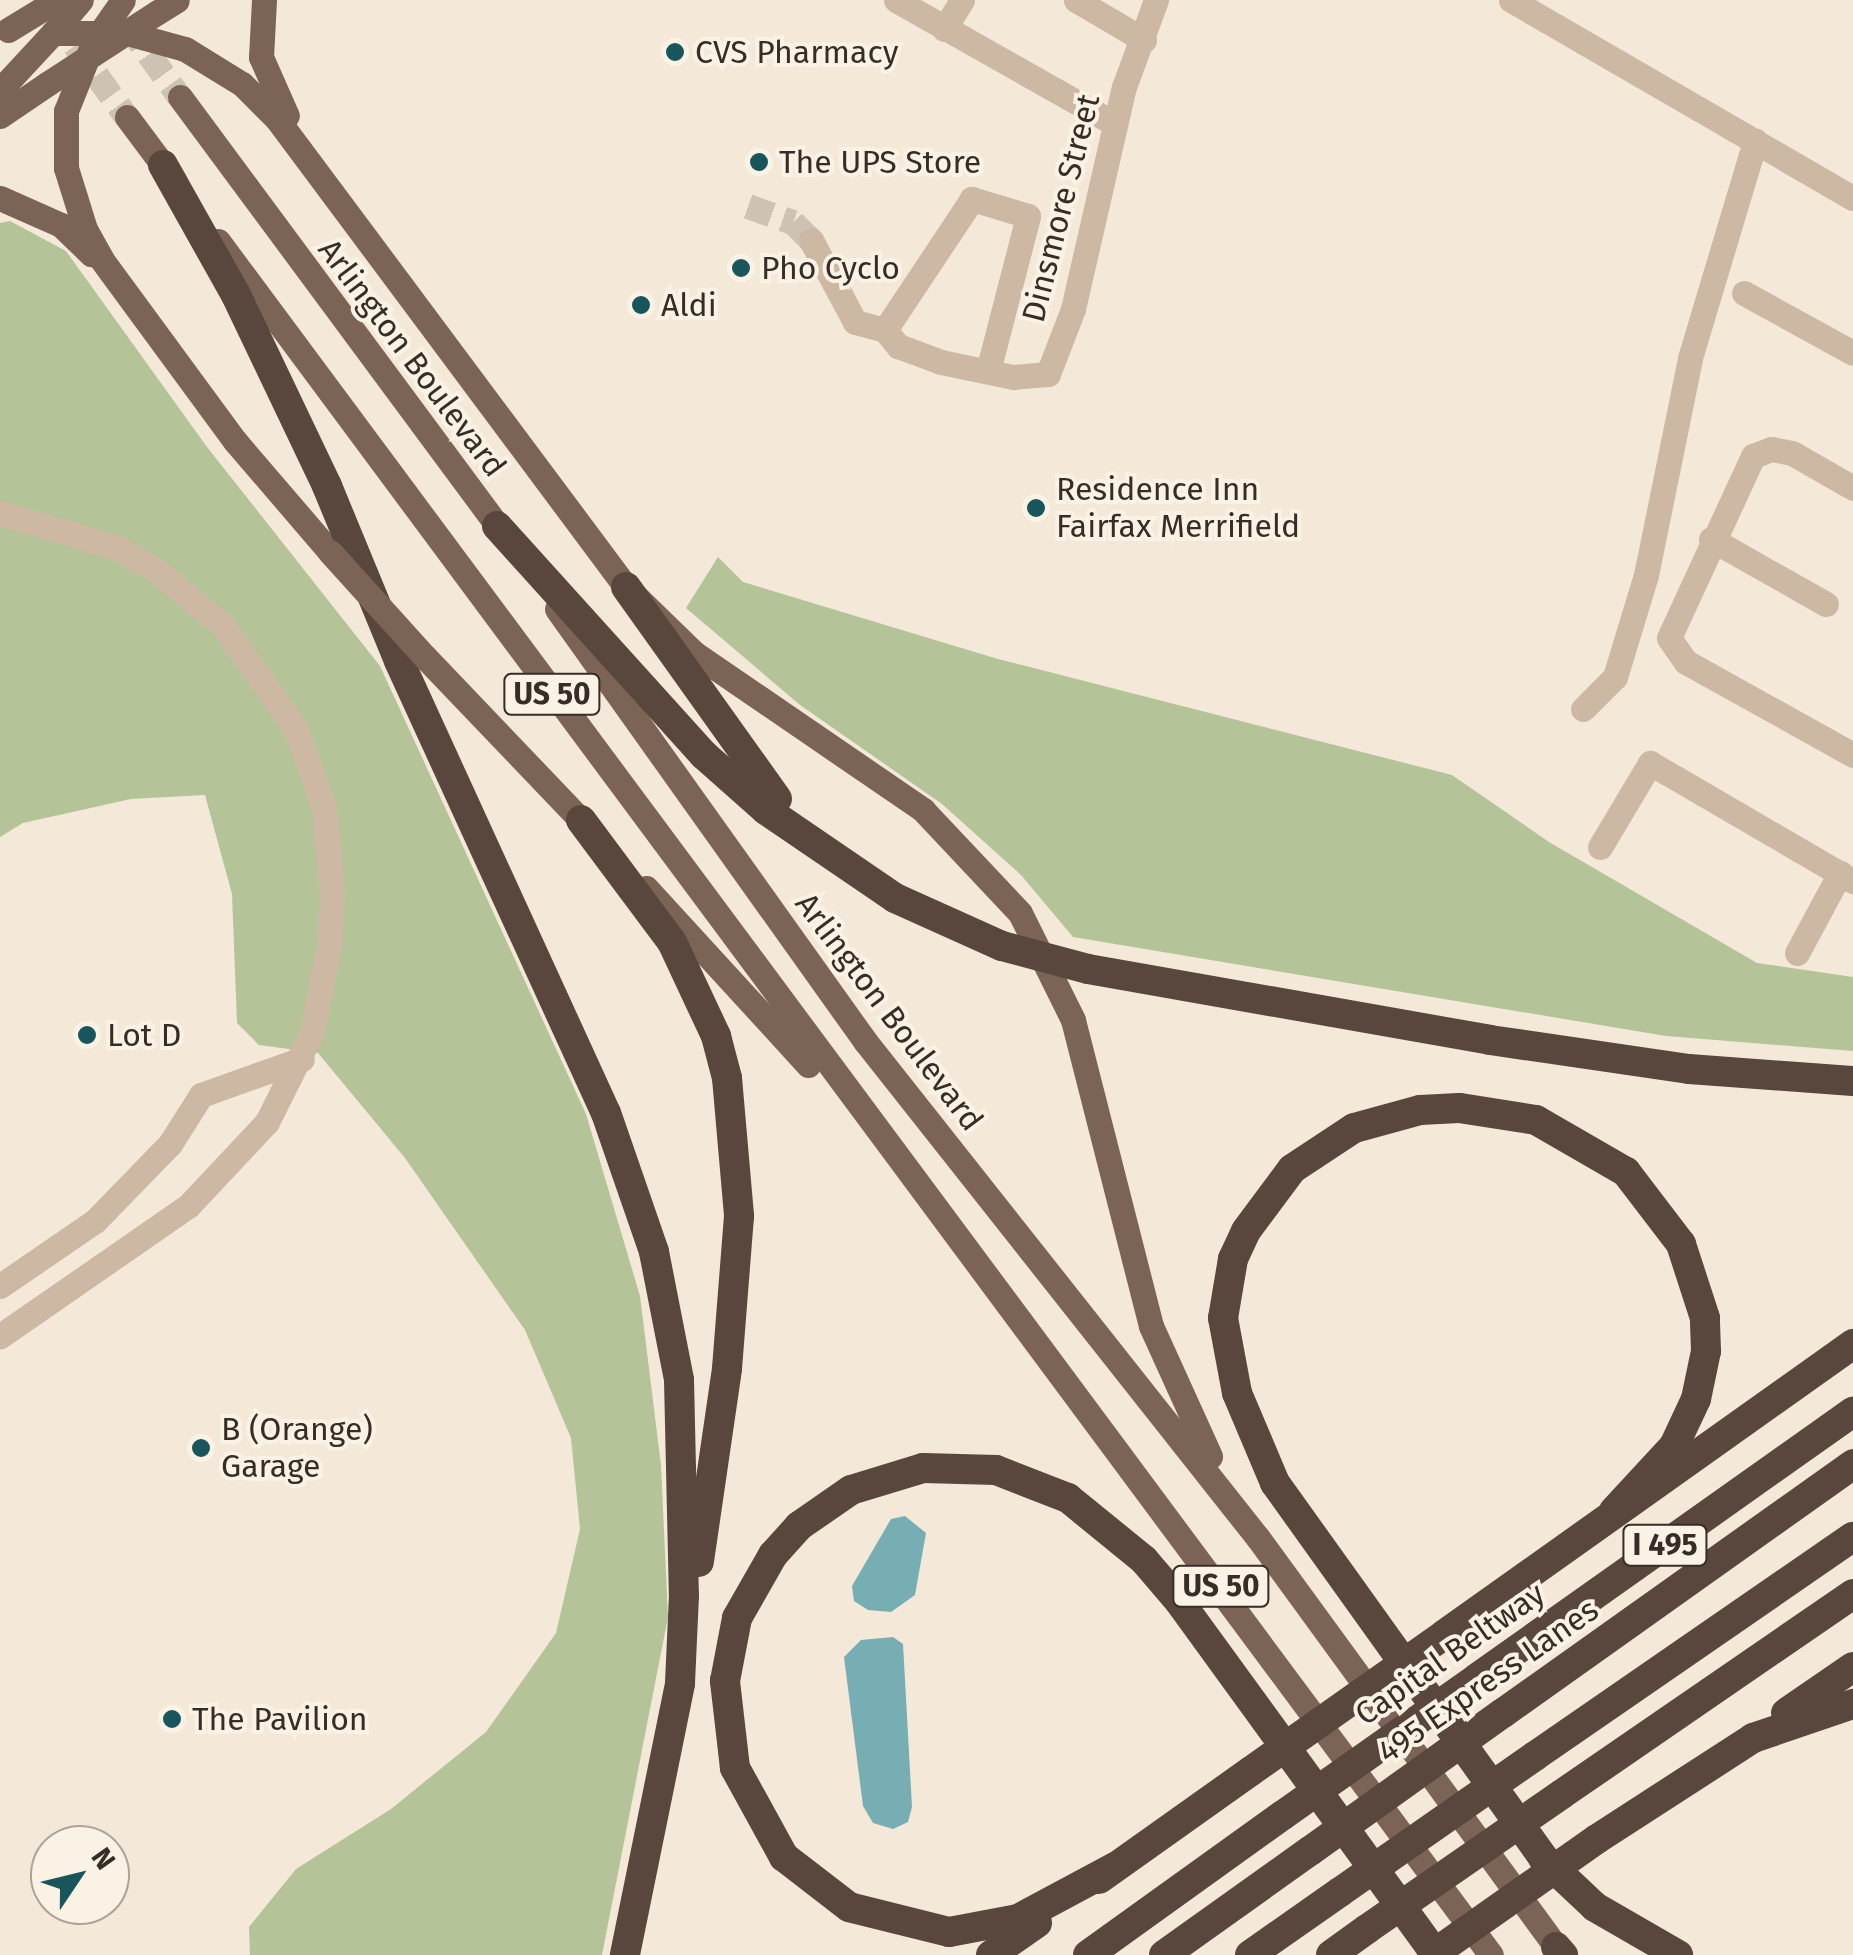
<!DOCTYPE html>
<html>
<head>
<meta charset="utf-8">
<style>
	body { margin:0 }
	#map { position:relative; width:1853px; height:1955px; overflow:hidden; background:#f4e8d9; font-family:"Fira Sans",sans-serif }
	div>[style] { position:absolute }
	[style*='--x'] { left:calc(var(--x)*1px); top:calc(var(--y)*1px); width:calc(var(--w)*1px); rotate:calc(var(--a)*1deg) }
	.green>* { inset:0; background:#b4c498 }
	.water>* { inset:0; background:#76aeb3 }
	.minor-tunnel>* { height:25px; margin-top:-12.5px; transform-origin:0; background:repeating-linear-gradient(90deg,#cec2b5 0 25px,transparent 0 37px) }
	.major-tunnel>* { height:25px; margin-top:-12.5px; transform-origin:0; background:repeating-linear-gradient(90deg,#cec2b5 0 25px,transparent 0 37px) }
	.minor>* { height:25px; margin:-12.5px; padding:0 12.5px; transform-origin:12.5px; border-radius:12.5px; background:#cdb8a4 }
	.major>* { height:25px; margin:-12.5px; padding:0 12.5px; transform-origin:12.5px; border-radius:12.5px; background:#7b6456 }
	.highway>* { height:30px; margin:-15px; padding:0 15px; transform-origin:15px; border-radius:15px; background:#59463d }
	.major-bridge>* { height:25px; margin:-12.5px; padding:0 12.5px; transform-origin:12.5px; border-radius:12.5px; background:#7b6456 }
	.highway-bridge>* { height:30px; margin:-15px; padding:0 15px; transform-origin:15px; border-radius:15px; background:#59463d }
	.dots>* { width:28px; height:28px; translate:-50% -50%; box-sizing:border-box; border:5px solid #fbf2e6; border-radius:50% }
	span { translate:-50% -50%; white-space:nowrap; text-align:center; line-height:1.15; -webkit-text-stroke:8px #fbf2e6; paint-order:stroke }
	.shield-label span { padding:2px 8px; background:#fbf2e6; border:2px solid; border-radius:8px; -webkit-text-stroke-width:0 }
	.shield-label { font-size:30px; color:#372c26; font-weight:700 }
	.poi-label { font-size:32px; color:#372c26 }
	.left { translate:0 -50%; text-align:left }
	.street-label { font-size:32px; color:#372c26 }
	.north { position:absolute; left:30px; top:1825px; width:100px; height:100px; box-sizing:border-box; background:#fbf2e6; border:2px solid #ada399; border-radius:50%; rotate:55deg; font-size:28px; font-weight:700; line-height:40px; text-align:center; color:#372c26 }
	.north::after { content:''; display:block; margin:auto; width:35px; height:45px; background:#19565c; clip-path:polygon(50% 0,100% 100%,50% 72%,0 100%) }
</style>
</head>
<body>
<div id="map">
	<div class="green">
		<div style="clip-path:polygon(10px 221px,66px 251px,207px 447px,380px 666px,586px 1114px,640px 1296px,661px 1465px,668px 1617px,602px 1955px,250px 1955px,249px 1927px,296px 1869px,391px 1809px,486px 1732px,556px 1633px,580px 1529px,571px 1438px,525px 1330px,405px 1158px,318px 1053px,259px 1045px,237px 1023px,232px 894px,205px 795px,131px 799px,23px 823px,0 837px,0 223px)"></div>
		<div style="clip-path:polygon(718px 557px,743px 582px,998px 659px,1452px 775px,1549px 842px,1757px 963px,1853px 977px,1853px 1051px,1666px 1036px,1073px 937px,1021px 875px,942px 804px,800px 705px,686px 608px)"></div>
	</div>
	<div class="water">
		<div style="clip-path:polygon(905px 1516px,926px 1533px,915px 1595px,891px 1612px,868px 1610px,854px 1601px,852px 1586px,891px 1519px)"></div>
		<div style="clip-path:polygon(893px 1637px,903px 1644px,912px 1807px,908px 1822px,893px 1829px,873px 1823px,863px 1806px,844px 1657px,861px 1640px)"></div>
	</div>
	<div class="minor-tunnel">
		<div style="--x:748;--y:206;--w:48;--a:19.6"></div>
		<div style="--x:793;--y:222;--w:25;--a:45"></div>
	</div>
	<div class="major-tunnel">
		<div style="--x:127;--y:24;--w:90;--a:54"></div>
		<div style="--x:75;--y:45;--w:89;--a:54.2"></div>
	</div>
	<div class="minor">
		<div style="--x:896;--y:0;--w:252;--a:29.5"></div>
		<div style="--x:1076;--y:0;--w:79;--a:30.5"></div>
		<div style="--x:1511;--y:0;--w:395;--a:30.1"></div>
		<div style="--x:944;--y:29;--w:34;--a:-58"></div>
		<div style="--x:811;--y:240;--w:93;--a:61.8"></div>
		<div style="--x:855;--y:322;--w:31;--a:15"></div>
		<div style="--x:1744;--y:293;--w:124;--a:28.8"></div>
		<div style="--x:988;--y:371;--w:160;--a:-75.5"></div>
		<div style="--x:1028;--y:216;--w:59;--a:-163.1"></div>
		<div style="--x:972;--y:199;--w:157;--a:123.6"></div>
		<div style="--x:885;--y:330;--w:21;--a:51"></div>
		<div style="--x:898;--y:346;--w:46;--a:20.4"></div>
		<div style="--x:941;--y:362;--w:74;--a:11.8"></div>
		<div style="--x:1013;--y:377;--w:35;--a:-5"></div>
		<div style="--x:1048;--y:374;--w:70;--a:-69"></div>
		<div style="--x:1073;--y:309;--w:228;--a:-77.1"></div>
		<div style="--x:1124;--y:87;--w:93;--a:-69.8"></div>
		<div style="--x:1853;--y:488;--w:70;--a:-150.2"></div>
		<div style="--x:1792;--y:453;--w:21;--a:-169"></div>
		<div style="--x:1771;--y:449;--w:19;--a:159"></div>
		<div style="--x:1753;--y:456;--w:200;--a:114.8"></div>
		<div style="--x:1669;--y:638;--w:29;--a:55"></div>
		<div style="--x:1686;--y:662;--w:191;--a:29.1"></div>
		<div style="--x:0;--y:513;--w:120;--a:16.5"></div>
		<div style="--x:115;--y:547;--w:46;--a:28.8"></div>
		<div style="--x:155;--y:569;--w:87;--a:39.9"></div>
		<div style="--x:222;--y:625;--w:128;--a:54.6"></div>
		<div style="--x:296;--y:729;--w:84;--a:70.5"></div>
		<div style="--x:324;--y:808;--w:85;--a:84.6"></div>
		<div style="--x:332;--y:893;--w:47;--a:92.4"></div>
		<div style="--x:330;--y:940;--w:94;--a:101.1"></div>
		<div style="--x:312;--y:1032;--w:101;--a:116.6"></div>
		<div style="--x:267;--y:1122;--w:115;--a:133.2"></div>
		<div style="--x:188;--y:1206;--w:229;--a:145.3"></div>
		<div style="--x:1711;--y:539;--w:132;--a:29.5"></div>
		<div style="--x:1583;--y:709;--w:45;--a:-45"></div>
		<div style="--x:1615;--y:677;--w:107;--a:-73.1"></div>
		<div style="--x:1646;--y:575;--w:221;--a:-78.5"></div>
		<div style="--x:1690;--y:358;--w:227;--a:-73.3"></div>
		<div style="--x:1600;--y:847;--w:98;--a:-59.2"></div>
		<div style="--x:1650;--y:763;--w:235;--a:30.2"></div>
		<div style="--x:1797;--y:953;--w:91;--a:-61.7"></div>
		<div style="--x:0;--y:1286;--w:115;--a:-34.4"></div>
		<div style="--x:95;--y:1221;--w:107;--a:-45.8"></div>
		<div style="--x:170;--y:1144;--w:58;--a:-57.7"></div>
		<div style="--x:201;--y:1095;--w:107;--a:-19.6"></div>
	</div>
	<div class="major">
		<div style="--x:264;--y:0;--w:57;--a:93"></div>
		<div style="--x:261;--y:57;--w:64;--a:66.2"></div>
		<div style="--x:158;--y:12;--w:22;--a:-32"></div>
		<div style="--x:185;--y:49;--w:67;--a:31.6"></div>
		<div style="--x:242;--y:84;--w:49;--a:45"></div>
		<div style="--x:277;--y:119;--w:584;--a:53.29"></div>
		<div style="--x:626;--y:587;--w:95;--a:44.1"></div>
		<div style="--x:694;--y:653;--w:278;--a:34.4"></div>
		<div style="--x:923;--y:810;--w:141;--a:46.7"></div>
		<div style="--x:1020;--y:913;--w:119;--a:63.6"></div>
		<div style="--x:1073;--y:1020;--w:316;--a:75.7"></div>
		<div style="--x:1151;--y:1326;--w:143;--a:65.6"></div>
		<div style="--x:0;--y:90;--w:78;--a:-47.1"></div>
		<div style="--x:180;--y:97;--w:551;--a:53.48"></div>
		<div style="--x:66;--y:111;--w:57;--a:90"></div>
		<div style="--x:66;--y:168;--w:64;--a:72.7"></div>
		<div style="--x:85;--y:229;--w:35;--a:61"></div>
		<div style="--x:102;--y:260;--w:225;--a:53.7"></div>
		<div style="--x:235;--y:441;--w:146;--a:49.4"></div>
		<div style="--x:0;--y:116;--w:57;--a:-34.2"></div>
		<div style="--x:127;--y:117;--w:79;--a:53.3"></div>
		<div style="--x:0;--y:198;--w:67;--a:23.9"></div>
		<div style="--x:61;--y:225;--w:42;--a:44"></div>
		<div style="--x:218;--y:241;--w:2135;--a:53.4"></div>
		<div style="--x:557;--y:609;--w:531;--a:54.51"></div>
		<div style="--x:865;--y:1041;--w:634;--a:51.67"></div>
		<div style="--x:1258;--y:1538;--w:516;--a:53.91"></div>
		<div style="--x:425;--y:657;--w:245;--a:46.3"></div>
		<div style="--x:646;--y:888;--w:240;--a:47.5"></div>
	</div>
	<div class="highway">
		<div style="--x:163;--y:165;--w:149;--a:60.7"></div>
		<div style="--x:236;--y:295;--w:212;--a:64.5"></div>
		<div style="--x:327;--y:486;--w:189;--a:67.6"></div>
		<div style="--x:399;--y:661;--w:497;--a:65.4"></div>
		<div style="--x:606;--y:1113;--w:147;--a:70.9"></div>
		<div style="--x:654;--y:1252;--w:130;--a:78.9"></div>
		<div style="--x:679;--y:1380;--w:215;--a:88.7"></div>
		<div style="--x:684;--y:1595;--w:89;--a:92.6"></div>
		<div style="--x:680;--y:1684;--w:277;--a:101.5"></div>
		<div style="--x:497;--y:526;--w:309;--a:47.9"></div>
		<div style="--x:704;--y:755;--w:83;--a:41.6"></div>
		<div style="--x:766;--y:810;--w:156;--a:34.3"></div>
		<div style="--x:895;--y:898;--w:117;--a:24.2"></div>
		<div style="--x:626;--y:587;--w:260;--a:54.5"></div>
		<div style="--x:581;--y:820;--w:152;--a:53.3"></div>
		<div style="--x:672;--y:942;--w:104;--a:64.9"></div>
		<div style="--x:716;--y:1036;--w:43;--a:75.3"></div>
		<div style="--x:727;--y:1078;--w:139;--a:85"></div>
		<div style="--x:739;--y:1216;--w:153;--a:94.5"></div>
		<div style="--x:727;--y:1369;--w:195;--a:98.3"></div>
		<div style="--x:1088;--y:969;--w:408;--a:10"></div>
		<div style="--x:1490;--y:1040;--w:201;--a:8.3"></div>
		<div style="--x:1689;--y:1069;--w:164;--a:4.2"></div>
		<div style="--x:1614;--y:1511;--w:88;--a:-47.3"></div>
		<div style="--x:1674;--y:1446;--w:52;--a:-64.9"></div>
		<div style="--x:1696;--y:1399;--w:49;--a:-78.2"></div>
		<div style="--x:1706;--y:1351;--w:33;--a:-92"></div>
		<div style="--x:1705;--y:1318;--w:78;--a:-108"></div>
		<div style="--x:1681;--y:1244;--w:91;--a:-127.4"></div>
		<div style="--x:1626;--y:1172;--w:104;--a:-150"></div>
		<div style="--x:1536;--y:1120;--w:78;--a:-171.1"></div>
		<div style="--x:1459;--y:1108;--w:39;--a:177"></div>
		<div style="--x:1420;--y:1110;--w:68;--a:164.7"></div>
		<div style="--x:1354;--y:1128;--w:74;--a:146.5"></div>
		<div style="--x:1292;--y:1169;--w:77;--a:126.6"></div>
		<div style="--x:1246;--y:1231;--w:31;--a:115"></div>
		<div style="--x:1233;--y:1259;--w:60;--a:99.6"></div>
		<div style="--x:1223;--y:1318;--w:76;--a:79.4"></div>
		<div style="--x:1237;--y:1393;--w:98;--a:67.1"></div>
		<div style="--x:1275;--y:1483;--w:461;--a:54.4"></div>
		<div style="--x:1543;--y:1858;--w:71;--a:43.3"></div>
		<div style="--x:1595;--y:1907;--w:96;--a:30"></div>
		<div style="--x:1445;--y:1634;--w:501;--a:-35.4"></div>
		<div style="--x:1477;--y:1678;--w:461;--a:-35.3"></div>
		<div style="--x:1503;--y:1713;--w:430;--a:-35.4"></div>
		<div style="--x:1786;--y:1713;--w:81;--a:-34.5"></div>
		<div style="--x:1535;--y:1756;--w:386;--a:-34.6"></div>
		<div style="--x:1562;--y:1794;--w:353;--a:-34.5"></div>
		<div style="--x:1597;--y:1839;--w:186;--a:-32.9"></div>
		<div style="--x:1753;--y:1738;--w:106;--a:-18.8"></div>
		<div style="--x:1115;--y:1867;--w:110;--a:151.8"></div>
		<div style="--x:1018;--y:1919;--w:70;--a:169.3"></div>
		<div style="--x:949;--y:1932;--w:103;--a:-166"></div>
		<div style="--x:849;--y:1907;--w:82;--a:-142.4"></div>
		<div style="--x:784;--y:1857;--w:102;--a:-118.8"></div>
		<div style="--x:735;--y:1768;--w:88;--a:-96.6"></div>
		<div style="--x:725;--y:1681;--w:64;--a:-79.2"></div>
		<div style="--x:737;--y:1618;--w:73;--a:-60.3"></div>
		<div style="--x:773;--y:1555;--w:39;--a:-48"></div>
		<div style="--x:799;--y:1526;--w:63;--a:-34.7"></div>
		<div style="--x:851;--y:1490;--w:75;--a:-17"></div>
		<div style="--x:923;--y:1468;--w:73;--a:1.6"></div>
		<div style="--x:996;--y:1470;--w:77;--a:21.3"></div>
		<div style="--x:1068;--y:1498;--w:98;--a:39.2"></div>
		<div style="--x:1144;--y:1560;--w:54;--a:49.5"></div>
		<div style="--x:1179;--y:1601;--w:437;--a:54"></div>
		<div style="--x:1099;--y:1879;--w:186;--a:-35.4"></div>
		<div style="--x:1556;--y:1947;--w:11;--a:49"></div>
		<div style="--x:991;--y:1955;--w:56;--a:-34.8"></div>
		<div style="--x:1088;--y:1955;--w:240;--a:-35.7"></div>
		<div style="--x:1164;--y:1955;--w:179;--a:-35.5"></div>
		<div style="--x:1250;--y:1955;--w:110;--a:-35"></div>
		<div style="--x:1331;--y:1955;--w:44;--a:-35.8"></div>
	</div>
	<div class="major-bridge">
		<div style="--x:8;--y:30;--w:57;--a:-31.5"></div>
		<div style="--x:53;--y:33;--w:74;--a:0"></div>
		<div style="--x:127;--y:33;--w:60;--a:15.4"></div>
		<div style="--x:53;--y:33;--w:43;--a:-49.7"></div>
		<div style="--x:47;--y:84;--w:132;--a:-33"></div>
		<div style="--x:66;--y:111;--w:73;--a:-68.3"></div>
		<div style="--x:93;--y:43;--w:52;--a:-55.1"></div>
		<div style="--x:330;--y:552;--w:142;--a:47.9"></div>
	</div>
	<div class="highway-bridge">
		<div style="--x:1002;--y:946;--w:89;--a:15"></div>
		<div style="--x:1251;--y:1771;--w:237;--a:-35.2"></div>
		<div style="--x:1283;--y:1815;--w:237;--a:-35.2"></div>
		<div style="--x:1310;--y:1851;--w:237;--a:-35.6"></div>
		<div style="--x:1340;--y:1892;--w:238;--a:-34.9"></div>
		<div style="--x:1367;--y:1929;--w:237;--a:-34.7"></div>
		<div style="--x:1432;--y:1955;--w:202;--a:-35.1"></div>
	</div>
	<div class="dots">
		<div style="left:675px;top:52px;background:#19565c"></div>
		<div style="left:759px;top:162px;background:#19565c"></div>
		<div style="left:741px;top:268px;background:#19565c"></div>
		<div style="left:641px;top:305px;background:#19565c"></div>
		<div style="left:1036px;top:508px;background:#19565c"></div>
		<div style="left:87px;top:1035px;background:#19565c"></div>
		<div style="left:201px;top:1448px;background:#19565c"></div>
		<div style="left:172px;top:1719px;background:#19565c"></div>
	</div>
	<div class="shield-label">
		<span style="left:552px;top:694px">US 50</span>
		<span style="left:1665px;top:1545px">I 495</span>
		<span style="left:1221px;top:1586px">US 50</span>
	</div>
	<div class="poi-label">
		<span class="left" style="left:695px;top:52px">CVS Pharmacy</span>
		<span class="left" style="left:779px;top:162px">The UPS Store</span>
		<span class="left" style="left:761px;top:268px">Pho Cyclo</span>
		<span class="left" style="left:661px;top:305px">Aldi</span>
		<span class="left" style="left:1056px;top:508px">Residence Inn<br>Fairfax Merrifield</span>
		<span class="left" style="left:107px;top:1035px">Lot D</span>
		<span class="left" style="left:221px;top:1448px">B (Orange)<br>Garage</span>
		<span class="left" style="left:192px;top:1719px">The Pavilion</span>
	</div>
	<div class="street-label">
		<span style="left:1061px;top:208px;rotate:-76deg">Dinsmore Street</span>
		<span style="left:412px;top:358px;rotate:53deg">Arlington Boulevard</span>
		<span style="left:889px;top:1012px;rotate:53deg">Arlington Boulevard</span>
		<span style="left:1450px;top:1654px;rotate:-35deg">Capital Beltway</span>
		<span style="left:1488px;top:1681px;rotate:-35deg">495 Express Lanes</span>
	</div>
	<div class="north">N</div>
</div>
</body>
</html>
